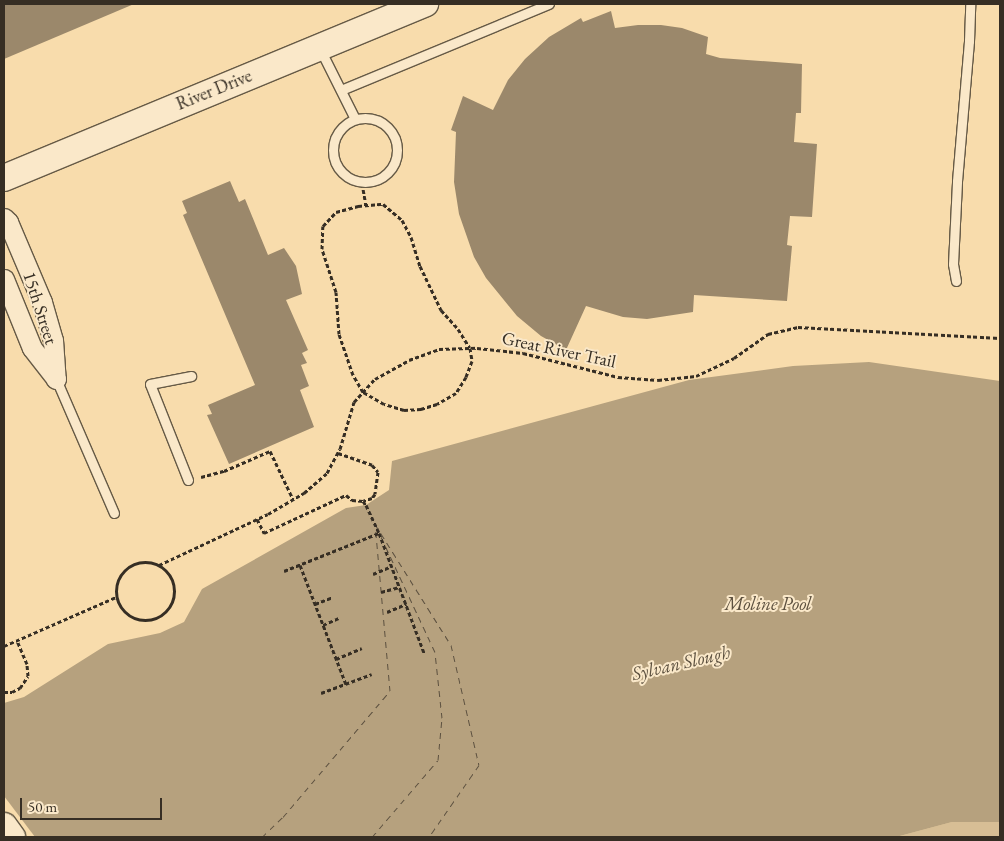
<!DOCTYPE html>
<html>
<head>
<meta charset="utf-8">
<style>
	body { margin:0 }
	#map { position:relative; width:1004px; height:841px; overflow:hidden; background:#f8dcac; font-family:"EB Garamond",serif }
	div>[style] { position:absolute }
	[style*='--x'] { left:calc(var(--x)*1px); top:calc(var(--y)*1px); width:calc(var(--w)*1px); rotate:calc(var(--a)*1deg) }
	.green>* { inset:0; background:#d7be95 }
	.water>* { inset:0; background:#b6a17e }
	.pier>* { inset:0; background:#f8dcac }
	.ferry>* { height:1px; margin-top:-0.5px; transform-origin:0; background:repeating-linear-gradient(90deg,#5c503f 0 6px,transparent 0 11px) }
	.building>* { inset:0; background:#9b886b }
	.path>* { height:3px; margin-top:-1.5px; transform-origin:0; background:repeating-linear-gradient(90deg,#362e24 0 4px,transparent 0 6.5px) }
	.path>.ring { margin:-1.5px; padding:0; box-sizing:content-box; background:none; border:3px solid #362e24; border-radius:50% }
	.roads { filter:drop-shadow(1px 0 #665a46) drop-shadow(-1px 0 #665a46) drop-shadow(0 1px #665a46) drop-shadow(0 -1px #665a46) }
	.lane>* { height:9px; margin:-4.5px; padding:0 4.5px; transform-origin:4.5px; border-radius:4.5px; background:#fae8c9 }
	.lane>.ring { margin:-4.5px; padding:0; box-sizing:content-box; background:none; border:9px solid #fae8c9; border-radius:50% }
	.street>* { height:19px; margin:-9.5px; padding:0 9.5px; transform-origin:9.5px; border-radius:9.5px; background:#fae8c9 }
	.secondary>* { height:26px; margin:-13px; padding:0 13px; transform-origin:13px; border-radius:13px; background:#fae8c9 }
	span { translate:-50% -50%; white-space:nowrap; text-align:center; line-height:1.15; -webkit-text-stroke:4px #fae8c9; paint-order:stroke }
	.street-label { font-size:18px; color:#362e24 }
	.water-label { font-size:19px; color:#5c503f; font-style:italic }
	.frame { position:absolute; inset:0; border:5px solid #362e24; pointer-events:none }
	.scale { position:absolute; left:20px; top:798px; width:142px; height:22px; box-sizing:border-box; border:2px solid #362e24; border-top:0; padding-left:6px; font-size:15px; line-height:18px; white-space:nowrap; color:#362e24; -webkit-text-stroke:4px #fae8c9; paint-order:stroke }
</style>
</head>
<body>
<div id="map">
	<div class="green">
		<div style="clip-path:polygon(952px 822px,1000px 822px,1000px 837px,896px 837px)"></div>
	</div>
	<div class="water">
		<div style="clip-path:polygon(869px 362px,1000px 381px,1000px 822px,952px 822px,896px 837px,4px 837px,4px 703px,24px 697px,108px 644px,160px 633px,184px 622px,202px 589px,346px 508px,366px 505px,389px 490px,392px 461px,689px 380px,793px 366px)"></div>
	</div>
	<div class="pier">
		<div style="clip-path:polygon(4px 796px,35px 837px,4px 837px)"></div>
	</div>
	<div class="ferry">
		<div style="--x:375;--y:524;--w:143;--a:57.9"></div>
		<div style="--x:451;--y:645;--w:123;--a:76.9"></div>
		<div style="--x:479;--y:765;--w:88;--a:124.8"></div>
		<div style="--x:262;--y:837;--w:29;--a:-44"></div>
		<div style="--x:283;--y:817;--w:165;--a:-49.7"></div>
		<div style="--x:390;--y:691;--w:169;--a:-95.1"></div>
		<div style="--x:372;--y:837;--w:101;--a:-49.4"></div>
		<div style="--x:438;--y:760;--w:42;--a:-84.6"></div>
		<div style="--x:442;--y:718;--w:66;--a:-96.1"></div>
		<div style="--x:435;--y:652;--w:137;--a:-115.1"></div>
	</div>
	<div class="building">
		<div style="clip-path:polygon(4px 4px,134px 4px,4px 59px)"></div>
		<div style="clip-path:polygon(611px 11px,615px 28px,638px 25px,661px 25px,682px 28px,708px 37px,706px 54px,720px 58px,802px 64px,801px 113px,796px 113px,794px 142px,817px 144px,812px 217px,790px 216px,787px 245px,792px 246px,787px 301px,694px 295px,693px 312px,647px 319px,623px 317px,586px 306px,566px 350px,541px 336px,517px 316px,486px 278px,474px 257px,459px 214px,454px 182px,456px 132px,451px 130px,463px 96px,493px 110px,508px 80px,525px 59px,549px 37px,581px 18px,583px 22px)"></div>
		<div style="clip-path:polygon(230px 181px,239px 202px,245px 199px,268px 255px,284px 248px,296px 266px,302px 294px,286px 300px,308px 350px,302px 353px,307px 363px,301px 365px,309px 386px,300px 390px,314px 427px,229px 464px,207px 415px,212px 414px,208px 405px,255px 385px,183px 215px,187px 213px,182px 201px)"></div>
	</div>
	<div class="path">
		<div style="--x:362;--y:183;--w:22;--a:80"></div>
		<div style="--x:383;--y:204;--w:25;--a:40"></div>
		<div style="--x:402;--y:220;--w:19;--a:62"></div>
		<div style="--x:411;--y:237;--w:30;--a:73"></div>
		<div style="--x:420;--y:266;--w:49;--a:64.5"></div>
		<div style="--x:441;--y:310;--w:25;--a:48"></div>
		<div style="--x:458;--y:329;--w:22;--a:58"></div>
		<div style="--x:470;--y:348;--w:13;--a:81"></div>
		<div style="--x:472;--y:361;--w:17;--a:111"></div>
		<div style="--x:466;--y:377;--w:19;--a:122"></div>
		<div style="--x:456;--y:393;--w:22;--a:150"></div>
		<div style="--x:437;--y:404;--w:17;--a:163"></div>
		<div style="--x:421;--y:409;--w:17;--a:177"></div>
		<div style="--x:404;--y:410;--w:21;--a:-163"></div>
		<div style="--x:384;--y:404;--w:24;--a:-150"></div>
		<div style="--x:363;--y:392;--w:20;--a:-120"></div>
		<div style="--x:353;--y:375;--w:43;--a:-108.9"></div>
		<div style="--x:339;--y:334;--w:42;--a:-94.1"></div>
		<div style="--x:336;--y:292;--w:45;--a:-108"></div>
		<div style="--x:322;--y:249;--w:23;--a:-88"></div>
		<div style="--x:323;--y:226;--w:19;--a:-47"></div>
		<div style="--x:336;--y:212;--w:23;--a:-15"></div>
		<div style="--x:358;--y:206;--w:25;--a:-5"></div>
		<div style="--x:338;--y:453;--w:36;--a:19"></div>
		<div style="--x:372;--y:465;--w:9;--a:49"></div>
		<div style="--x:378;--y:472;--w:22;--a:98"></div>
		<div style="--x:375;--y:494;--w:5;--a:127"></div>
		<div style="--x:372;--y:498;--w:9;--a:162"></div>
		<div style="--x:201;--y:477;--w:24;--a:-15"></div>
		<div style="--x:224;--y:471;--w:50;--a:-23.5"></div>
		<div style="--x:270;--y:451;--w:53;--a:64.4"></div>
		<div style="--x:366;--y:505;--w:31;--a:65"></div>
		<div style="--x:379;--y:533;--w:128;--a:69.4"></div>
		<div style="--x:257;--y:519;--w:16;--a:63"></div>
		<div style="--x:264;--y:533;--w:90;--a:-24.9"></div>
		<div style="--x:346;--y:495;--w:8;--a:40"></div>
		<div style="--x:352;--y:500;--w:11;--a:5"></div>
		<div style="--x:363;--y:501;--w:7;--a:56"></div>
		<div class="ring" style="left:116px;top:562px;width:55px;height:55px"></div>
		<div style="--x:159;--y:565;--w:120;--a:-25.1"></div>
		<div style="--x:268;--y:514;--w:42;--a:-30.3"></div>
		<div style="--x:304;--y:493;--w:30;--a:-41"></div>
		<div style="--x:327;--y:473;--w:27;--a:-62"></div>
		<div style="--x:340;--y:449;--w:49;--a:-73.4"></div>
		<div style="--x:354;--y:402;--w:31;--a:-48"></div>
		<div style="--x:375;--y:379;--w:39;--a:-29"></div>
		<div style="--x:409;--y:360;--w:32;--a:-20"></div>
		<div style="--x:439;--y:349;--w:38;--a:-2"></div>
		<div style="--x:477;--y:348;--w:46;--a:6.2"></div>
		<div style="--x:523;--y:353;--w:98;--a:14.2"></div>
		<div style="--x:618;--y:377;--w:40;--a:4.3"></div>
		<div style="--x:658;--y:380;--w:38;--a:-6"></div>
		<div style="--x:696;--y:376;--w:42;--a:-25.3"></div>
		<div style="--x:734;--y:358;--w:42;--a:-35.2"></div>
		<div style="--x:768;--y:334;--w:31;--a:-13"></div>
		<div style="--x:798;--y:327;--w:202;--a:3.1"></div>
		<div style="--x:300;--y:565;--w:128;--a:68.9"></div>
		<div style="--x:284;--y:571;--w:102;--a:-21.8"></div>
		<div style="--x:373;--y:574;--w:21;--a:-23"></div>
		<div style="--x:381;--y:592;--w:20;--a:-15"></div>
		<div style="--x:315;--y:604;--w:19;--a:-21"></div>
		<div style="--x:387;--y:612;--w:21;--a:-23"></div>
		<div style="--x:323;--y:625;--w:17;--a:-24"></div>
		<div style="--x:4;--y:646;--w:122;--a:-23.6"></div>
		<div style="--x:336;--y:659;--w:28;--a:-23"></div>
		<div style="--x:4;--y:692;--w:8;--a:0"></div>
		<div style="--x:12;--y:692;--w:9;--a:-27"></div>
		<div style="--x:20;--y:688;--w:14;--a:-56"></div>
		<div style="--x:28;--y:676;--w:12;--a:-95"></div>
		<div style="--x:27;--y:664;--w:26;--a:-113"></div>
		<div style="--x:321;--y:693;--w:54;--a:-20.4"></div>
	</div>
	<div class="roads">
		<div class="lane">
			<div style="--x:320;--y:49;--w:78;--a:63.4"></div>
			<div style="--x:341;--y:90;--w:225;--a:-22.5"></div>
			<div class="ring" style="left:333px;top:118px;width:55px;height:55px"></div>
			<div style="--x:956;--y:281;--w:17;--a:-100"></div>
			<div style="--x:953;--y:264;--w:83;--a:-87.2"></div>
			<div style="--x:957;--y:181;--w:141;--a:-85.1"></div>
			<div style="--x:969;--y:41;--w:37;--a:-88"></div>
			<div style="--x:56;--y:379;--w:146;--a:66.6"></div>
			<div style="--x:188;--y:480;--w:103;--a:-111.6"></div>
			<div style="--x:150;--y:384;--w:42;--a:-11"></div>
		</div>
		<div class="street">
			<div style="--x:4;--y:218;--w:6;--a:45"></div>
			<div style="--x:8;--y:222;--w:87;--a:67"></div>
			<div style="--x:42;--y:302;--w:40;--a:74"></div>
			<div style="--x:53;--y:340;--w:39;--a:86"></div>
			<div style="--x:4;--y:279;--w:74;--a:67.9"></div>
			<div style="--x:32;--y:348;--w:39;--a:52"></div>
		</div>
		<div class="secondary">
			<div style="--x:4;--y:178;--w:456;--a:-22.5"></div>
			<div style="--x:4;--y:826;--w:14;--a:54"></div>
		</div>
	</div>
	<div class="street-label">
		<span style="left:214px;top:90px;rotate:-22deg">River Drive</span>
		<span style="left:40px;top:308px;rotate:72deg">15th Street</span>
		<span style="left:559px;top:350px;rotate:12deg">Great River Trail</span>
	</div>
	<div class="water-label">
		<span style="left:768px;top:604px">Moline Pool</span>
		<span style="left:681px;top:663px;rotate:-13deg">Sylvan Slough</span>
	</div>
	<div class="frame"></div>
	<div class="scale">50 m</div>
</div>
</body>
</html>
